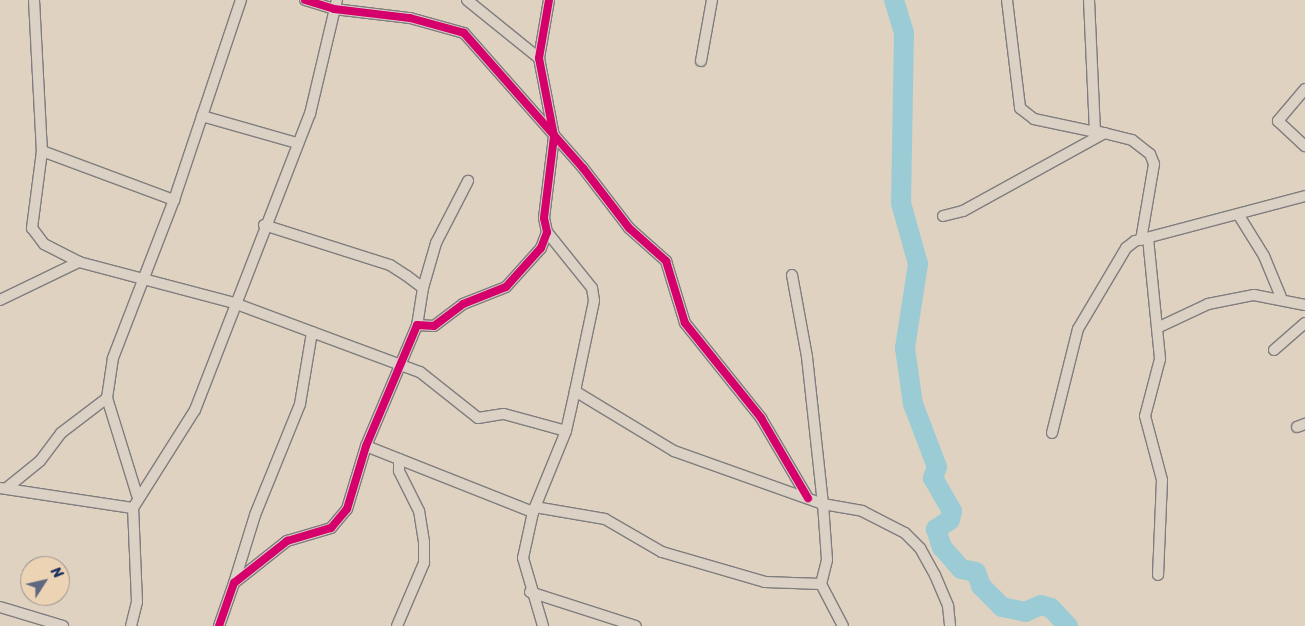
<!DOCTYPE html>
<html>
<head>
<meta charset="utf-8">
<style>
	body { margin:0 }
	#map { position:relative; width:1305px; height:626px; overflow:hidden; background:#dfd2c1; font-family:Sriracha,sans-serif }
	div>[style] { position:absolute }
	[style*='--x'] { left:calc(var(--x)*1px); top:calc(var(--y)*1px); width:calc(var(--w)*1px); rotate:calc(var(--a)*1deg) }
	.river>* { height:20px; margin:-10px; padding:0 10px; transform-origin:10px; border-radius:10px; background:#9bccd5 }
	.roads { filter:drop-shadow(1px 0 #7f7d7e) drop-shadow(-1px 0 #7f7d7e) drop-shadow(0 1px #7f7d7e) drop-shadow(0 -1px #7f7d7e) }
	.street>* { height:10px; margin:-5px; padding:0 5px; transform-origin:5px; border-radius:5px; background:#dbd1c5 }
	.cycleway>* { height:8px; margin:-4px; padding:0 4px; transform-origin:4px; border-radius:4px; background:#d6006c }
	span { translate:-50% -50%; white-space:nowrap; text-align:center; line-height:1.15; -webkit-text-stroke:4px #ecd3b4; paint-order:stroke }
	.north { position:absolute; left:20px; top:556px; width:50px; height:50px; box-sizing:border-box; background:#ecd3b4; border:1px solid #989192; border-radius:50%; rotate:55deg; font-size:14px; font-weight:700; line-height:20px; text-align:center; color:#1b2f5e }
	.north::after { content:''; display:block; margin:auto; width:18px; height:22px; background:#606881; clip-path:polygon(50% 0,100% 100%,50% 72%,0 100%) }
</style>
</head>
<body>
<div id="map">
	<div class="river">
		<div style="--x:894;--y:0;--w:34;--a:73"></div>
		<div style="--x:904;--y:33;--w:170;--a:91"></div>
		<div style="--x:901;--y:203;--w:63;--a:74.4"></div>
		<div style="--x:918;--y:264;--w:85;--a:98.8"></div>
		<div style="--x:905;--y:348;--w:57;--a:81.9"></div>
		<div style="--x:913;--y:404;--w:67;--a:69.1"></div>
		<div style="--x:937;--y:467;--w:12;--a:110"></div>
		<div style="--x:933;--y:478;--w:38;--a:60"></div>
		<div style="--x:952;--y:511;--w:9;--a:103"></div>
		<div style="--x:950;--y:520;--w:17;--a:147"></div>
		<div style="--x:936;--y:529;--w:19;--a:72"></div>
		<div style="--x:942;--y:547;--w:29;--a:49"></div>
		<div style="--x:961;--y:569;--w:15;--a:11"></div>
		<div style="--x:976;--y:572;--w:15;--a:70"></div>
		<div style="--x:981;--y:586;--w:30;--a:45"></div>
		<div style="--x:1002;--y:607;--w:24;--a:12"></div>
		<div style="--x:1025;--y:612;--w:17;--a:-24"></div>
		<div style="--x:1041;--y:605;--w:10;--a:17"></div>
		<div style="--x:1051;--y:608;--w:25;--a:47"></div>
	</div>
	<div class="roads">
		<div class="street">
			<div style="--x:34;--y:0;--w:151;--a:87"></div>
			<div style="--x:42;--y:151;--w:78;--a:97.4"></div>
			<div style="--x:32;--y:228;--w:20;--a:53"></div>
			<div style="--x:44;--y:244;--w:39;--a:27"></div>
			<div style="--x:305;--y:0;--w:30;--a:17"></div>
			<div style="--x:334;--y:9;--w:77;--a:6.8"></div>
			<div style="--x:410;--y:18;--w:56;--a:15.5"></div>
			<div style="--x:464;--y:33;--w:180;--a:48.6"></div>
			<div style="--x:583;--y:168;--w:76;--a:52.5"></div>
			<div style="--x:629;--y:228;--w:50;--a:41.7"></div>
			<div style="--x:666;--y:261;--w:65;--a:73"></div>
			<div style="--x:685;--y:323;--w:122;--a:51.3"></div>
			<div style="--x:761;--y:418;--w:93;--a:59.6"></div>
			<div style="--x:467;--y:0;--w:92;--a:38.9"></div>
			<div style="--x:1007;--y:0;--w:109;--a:83.1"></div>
			<div style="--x:1020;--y:108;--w:18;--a:38"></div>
			<div style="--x:1034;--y:119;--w:62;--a:12"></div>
			<div style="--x:1095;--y:132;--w:132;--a:-92.6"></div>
			<div style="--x:701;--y:61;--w:62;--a:-79.8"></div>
			<div style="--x:1305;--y:89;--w:42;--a:130.2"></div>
			<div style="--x:1278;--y:121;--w:37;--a:43"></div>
			<div style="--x:202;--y:116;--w:99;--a:15.9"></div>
			<div style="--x:1100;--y:132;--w:33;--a:14"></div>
			<div style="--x:1132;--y:140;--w:23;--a:38"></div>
			<div style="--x:1150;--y:154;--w:11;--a:68"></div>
			<div style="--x:1154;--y:164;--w:77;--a:99.7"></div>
			<div style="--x:42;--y:151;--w:141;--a:20.4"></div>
			<div style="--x:1238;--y:214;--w:49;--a:58.2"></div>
			<div style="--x:1264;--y:256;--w:44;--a:67.5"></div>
			<div style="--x:943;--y:216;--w:21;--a:-14"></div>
			<div style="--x:963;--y:211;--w:162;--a:-28.8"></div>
			<div style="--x:264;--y:225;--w:132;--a:17.6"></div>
			<div style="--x:390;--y:265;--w:20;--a:33"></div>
			<div style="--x:407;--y:276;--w:20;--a:37"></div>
			<div style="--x:423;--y:288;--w:37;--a:99"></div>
			<div style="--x:547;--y:232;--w:72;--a:51.2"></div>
			<div style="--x:592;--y:288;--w:13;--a:81"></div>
			<div style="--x:594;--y:301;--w:92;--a:101.9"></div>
			<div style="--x:575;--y:391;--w:116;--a:31.2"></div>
			<div style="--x:674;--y:451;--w:158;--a:19.6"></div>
			<div style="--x:823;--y:504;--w:40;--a:10"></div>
			<div style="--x:862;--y:511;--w:48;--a:27.1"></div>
			<div style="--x:905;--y:533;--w:21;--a:45"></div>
			<div style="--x:920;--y:548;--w:31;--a:61"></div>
			<div style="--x:935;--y:575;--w:34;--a:67"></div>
			<div style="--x:948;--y:606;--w:20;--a:84"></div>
			<div style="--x:1148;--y:238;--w:122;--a:84.3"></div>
			<div style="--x:1160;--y:359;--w:59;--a:104.7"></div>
			<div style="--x:1145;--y:416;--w:66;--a:75.1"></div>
			<div style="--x:1162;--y:480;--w:95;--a:92.4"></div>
			<div style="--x:792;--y:275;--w:83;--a:79.6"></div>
			<div style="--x:807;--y:357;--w:148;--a:83.8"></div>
			<div style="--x:823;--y:504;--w:56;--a:85.9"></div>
			<div style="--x:827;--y:560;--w:25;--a:104"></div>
			<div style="--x:821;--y:584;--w:47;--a:62.4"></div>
			<div style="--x:423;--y:288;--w:47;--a:-73.9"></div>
			<div style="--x:436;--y:243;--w:70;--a:-62.7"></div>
			<div style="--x:0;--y:300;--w:88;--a:-25.7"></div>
			<div style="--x:79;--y:262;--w:160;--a:14.8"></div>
			<div style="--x:234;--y:303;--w:198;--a:20.4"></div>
			<div style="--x:420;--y:372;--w:74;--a:38.4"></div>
			<div style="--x:478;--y:418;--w:26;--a:-9"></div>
			<div style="--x:504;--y:414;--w:64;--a:15.3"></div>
			<div style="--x:1157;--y:328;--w:56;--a:-25.2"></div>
			<div style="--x:1208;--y:304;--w:47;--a:-11.1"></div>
			<div style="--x:1254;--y:295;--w:52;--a:11.1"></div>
			<div style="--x:1274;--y:350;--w:41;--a:-41.1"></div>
			<div style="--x:1297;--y:427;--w:9;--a:-21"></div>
			<div style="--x:1052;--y:433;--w:107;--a:-76"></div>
			<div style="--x:1078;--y:329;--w:94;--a:-59.3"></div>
			<div style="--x:1126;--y:248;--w:11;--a:-38"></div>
			<div style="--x:1135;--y:241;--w:176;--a:-14.8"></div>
			<div style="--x:366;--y:446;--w:180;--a:21.6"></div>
			<div style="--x:8;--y:487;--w:41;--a:-39.1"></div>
			<div style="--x:40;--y:461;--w:35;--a:-53"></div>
			<div style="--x:61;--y:433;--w:58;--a:-37.3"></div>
			<div style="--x:0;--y:488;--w:134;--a:8.6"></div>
			<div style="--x:137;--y:495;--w:102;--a:-107.2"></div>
			<div style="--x:107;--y:398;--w:40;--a:-81.5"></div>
			<div style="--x:113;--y:358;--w:169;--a:-68.9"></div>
			<div style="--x:174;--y:200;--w:211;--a:-71.5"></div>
			<div style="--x:535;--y:507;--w:71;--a:9.7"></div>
			<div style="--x:605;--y:519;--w:66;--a:30.1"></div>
			<div style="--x:662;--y:552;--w:107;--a:16.2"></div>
			<div style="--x:765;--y:582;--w:56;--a:2"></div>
			<div style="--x:234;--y:583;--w:71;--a:-72.8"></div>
			<div style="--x:255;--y:515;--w:120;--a:-67.9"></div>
			<div style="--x:300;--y:404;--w:73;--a:-80.5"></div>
			<div style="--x:530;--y:592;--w:111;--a:17.8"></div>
			<div style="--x:0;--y:607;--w:66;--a:16.8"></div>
			<div style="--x:131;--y:626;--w:25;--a:-76"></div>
			<div style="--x:137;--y:602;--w:94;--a:-92.4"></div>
			<div style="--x:133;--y:508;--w:116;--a:-57.7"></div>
			<div style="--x:195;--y:410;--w:318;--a:-68.8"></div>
			<div style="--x:310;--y:114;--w:117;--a:-76.7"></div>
			<div style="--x:219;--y:626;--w:46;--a:-70.8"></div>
			<div style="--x:234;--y:583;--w:68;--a:-38.4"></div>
			<div style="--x:287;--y:541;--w:46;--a:-16.5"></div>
			<div style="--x:331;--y:528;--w:25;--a:-50"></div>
			<div style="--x:347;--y:509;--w:66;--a:-73.2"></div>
			<div style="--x:366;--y:446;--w:131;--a:-67.1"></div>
			<div style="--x:417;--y:325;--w:17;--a:3"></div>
			<div style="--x:434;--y:326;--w:36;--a:-37"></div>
			<div style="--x:463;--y:304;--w:46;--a:-21.6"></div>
			<div style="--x:506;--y:287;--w:52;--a:-48.1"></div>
			<div style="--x:541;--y:248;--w:17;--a:-69"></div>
			<div style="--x:547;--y:232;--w:14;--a:-102"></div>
			<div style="--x:544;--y:218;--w:83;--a:-83"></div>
			<div style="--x:554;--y:136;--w:79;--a:-100.9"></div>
			<div style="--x:539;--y:58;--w:59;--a:-80.2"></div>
			<div style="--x:397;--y:626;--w:69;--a:-66.8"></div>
			<div style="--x:424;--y:563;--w:21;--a:-90"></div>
			<div style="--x:424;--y:542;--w:31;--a:-99"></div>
			<div style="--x:419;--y:511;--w:45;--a:-116.6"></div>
			<div style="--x:399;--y:471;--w:12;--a:-90"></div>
			<div style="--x:543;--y:626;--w:71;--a:-106.4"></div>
			<div style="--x:523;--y:558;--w:47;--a:-77.7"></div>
			<div style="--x:533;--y:512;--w:87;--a:-67.8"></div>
			<div style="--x:566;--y:431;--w:41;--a:-77.3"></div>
		</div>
	</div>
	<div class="cycleway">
		<div style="--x:305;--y:0;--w:30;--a:17"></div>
		<div style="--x:334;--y:9;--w:77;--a:6.8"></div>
		<div style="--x:410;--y:18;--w:56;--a:15.5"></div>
		<div style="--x:464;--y:33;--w:180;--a:48.6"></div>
		<div style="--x:583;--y:168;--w:76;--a:52.5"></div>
		<div style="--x:629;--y:228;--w:50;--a:41.7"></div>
		<div style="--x:666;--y:261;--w:65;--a:73"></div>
		<div style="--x:685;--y:323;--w:122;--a:51.3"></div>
		<div style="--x:761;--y:418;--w:93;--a:59.6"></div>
		<div style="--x:219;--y:626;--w:46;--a:-70.8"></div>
		<div style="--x:234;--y:583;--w:68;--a:-38.4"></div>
		<div style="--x:287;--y:541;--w:46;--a:-16.5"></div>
		<div style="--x:331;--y:528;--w:25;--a:-50"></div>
		<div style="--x:347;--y:509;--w:66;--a:-73.2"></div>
		<div style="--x:366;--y:446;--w:131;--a:-67.1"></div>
		<div style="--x:417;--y:325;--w:17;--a:3"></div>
		<div style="--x:434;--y:326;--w:36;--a:-37"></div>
		<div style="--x:463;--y:304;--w:46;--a:-21.6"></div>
		<div style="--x:506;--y:287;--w:52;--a:-48.1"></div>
		<div style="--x:541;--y:248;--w:17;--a:-69"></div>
		<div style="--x:547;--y:232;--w:14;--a:-102"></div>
		<div style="--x:544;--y:218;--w:83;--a:-83"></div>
		<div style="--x:554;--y:136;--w:79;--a:-100.9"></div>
		<div style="--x:539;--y:58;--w:59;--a:-80.2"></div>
	</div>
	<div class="north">N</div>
</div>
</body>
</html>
